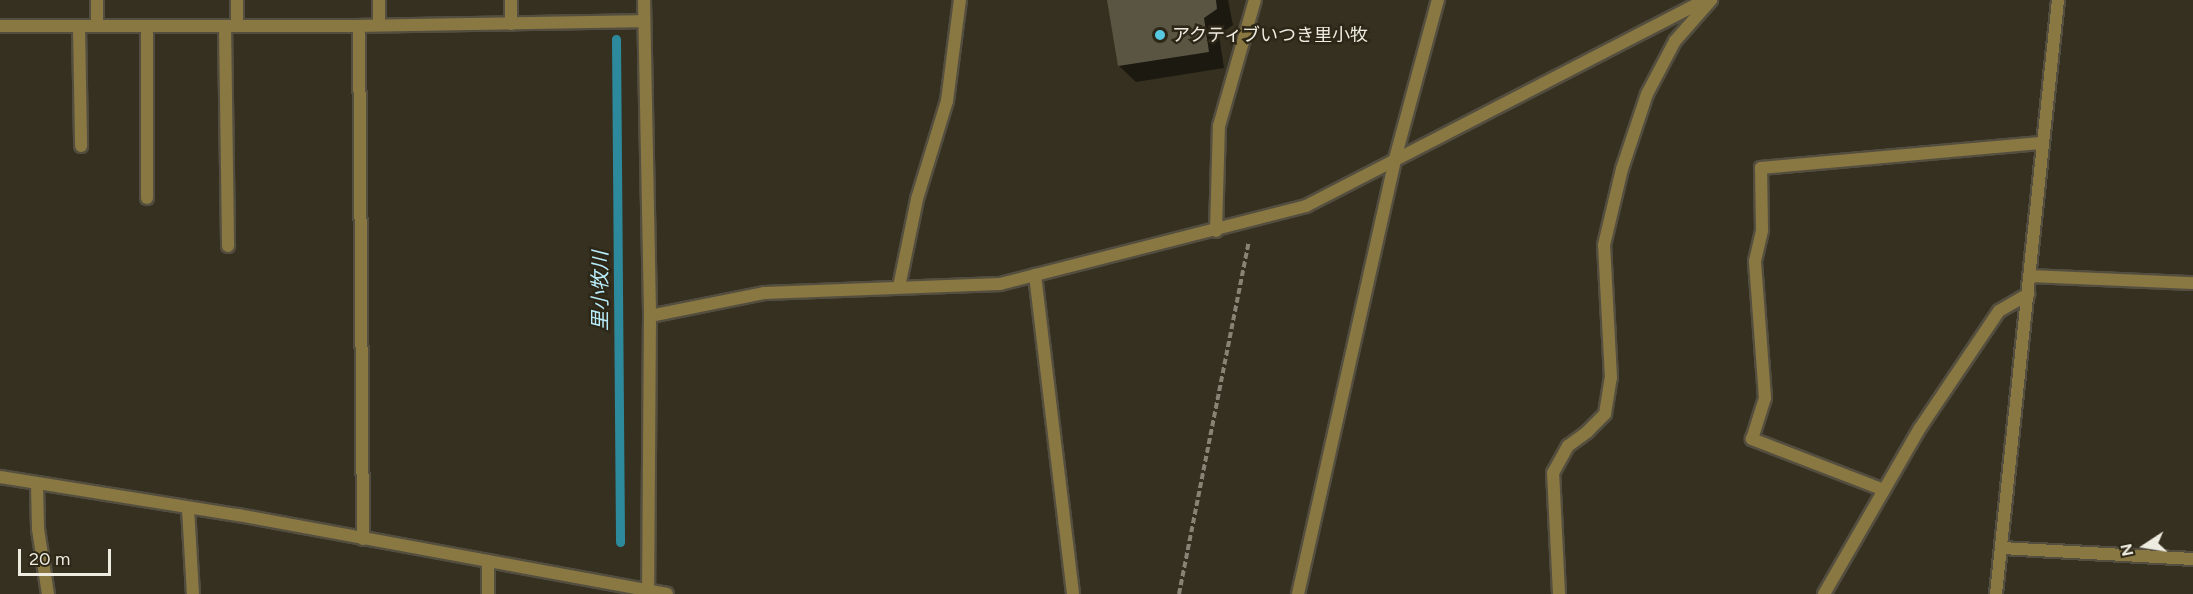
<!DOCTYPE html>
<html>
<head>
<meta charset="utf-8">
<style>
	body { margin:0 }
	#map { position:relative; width:2193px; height:594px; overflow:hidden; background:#363020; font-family:Figtree,"Noto Sans JP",sans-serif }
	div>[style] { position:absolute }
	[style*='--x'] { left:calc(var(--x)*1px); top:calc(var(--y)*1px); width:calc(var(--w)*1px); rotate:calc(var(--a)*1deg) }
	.shadow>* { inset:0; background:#0007 }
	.stream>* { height:9px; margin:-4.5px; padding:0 4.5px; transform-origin:4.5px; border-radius:4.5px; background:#2d8a9d }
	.building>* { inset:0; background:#5a5543 }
	.path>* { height:4px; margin-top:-2px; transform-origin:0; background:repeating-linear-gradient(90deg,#878375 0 6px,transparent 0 9px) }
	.roads { filter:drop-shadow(2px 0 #534e3f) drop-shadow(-2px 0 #534e3f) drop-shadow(0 2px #534e3f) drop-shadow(0 -2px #534e3f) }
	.minor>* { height:12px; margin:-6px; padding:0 6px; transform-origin:6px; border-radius:6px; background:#8a7842 }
	.tertiary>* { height:12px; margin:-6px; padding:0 6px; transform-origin:6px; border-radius:6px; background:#8a7842 }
	.dots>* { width:16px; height:16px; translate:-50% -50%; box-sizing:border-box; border:3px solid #2c2717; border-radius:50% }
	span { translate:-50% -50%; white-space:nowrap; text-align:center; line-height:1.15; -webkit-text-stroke:5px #2c2717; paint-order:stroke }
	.poi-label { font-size:18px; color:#eeebe0 }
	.left { translate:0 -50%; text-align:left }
	.water-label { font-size:20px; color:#b8ecfa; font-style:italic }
	.north { position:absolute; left:2115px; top:516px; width:60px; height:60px; -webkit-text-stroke:4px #2c2717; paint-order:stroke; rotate:258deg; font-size:16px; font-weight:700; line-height:24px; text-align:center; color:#eeebe0 }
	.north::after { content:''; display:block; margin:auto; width:21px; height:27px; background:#eeebe0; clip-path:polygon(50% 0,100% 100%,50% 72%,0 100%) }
	.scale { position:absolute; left:18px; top:549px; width:93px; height:27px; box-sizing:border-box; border:3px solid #eeebe0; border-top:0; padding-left:8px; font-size:18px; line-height:21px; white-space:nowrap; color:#eeebe0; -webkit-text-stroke:4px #2c2717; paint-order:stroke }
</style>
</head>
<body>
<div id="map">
	<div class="shadow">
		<div style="clip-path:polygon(1109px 0,1228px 0,1233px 25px,1219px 35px,1224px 68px,1136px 82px,1119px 66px)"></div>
	</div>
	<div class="stream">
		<div style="--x:616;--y:39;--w:503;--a:89.54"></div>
	</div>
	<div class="building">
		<div style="clip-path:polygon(1107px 0,1216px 0,1217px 9px,1204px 18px,1209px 52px,1118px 66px)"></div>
	</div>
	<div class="path">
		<div style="--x:1179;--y:594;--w:359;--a:-78.8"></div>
	</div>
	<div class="roads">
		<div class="minor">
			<div style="--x:237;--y:0;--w:26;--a:90"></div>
			<div style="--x:379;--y:0;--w:25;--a:90"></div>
			<div style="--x:511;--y:0;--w:24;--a:90"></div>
			<div style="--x:644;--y:0;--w:316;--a:88.9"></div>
			<div style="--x:650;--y:316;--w:278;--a:90.4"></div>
			<div style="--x:0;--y:26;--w:359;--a:0"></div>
			<div style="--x:359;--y:26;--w:285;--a:-1"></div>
			<div style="--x:79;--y:26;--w:120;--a:89"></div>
			<div style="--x:97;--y:26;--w:26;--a:-90"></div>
			<div style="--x:147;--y:26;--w:172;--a:90"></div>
			<div style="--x:225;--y:26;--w:220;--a:89.2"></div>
			<div style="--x:359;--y:26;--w:513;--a:89.55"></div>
			<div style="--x:1216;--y:231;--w:105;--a:-88.4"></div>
			<div style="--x:1219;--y:126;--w:131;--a:-74.1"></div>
			<div style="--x:1035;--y:275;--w:321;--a:83.2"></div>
			<div style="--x:2030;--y:276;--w:163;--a:2.5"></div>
			<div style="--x:899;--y:287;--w:90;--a:-78.4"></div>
			<div style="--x:917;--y:199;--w:102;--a:-73"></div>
			<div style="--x:947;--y:101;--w:102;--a:-82.7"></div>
			<div style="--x:650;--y:316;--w:116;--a:-11.4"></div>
			<div style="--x:764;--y:293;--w:236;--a:-2.2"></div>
			<div style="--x:1000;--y:284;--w:316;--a:-14.3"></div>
			<div style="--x:1306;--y:206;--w:449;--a:-27.3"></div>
			<div style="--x:37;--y:484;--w:45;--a:88.7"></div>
			<div style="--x:38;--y:529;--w:66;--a:81.3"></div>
			<div style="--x:1884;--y:490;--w:142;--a:-158.9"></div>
			<div style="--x:1752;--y:439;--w:43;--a:-72.4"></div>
			<div style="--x:1765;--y:398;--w:137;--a:-94.2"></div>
			<div style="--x:1755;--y:261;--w:32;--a:-77"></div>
			<div style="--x:1762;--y:230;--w:62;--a:-90.9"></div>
			<div style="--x:1761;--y:168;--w:283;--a:-5.1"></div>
			<div style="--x:188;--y:508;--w:86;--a:86.7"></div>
			<div style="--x:2002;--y:548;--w:191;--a:3.3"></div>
			<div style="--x:488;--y:594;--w:32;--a:-90"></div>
			<div style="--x:1298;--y:594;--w:446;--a:-77.4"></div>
			<div style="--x:1395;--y:159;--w:165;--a:-74.9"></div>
			<div style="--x:1559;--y:594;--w:121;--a:-92.8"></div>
			<div style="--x:1553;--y:473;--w:31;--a:-61"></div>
			<div style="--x:1568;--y:446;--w:24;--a:-36"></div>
			<div style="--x:1587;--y:432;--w:25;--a:-45"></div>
			<div style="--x:1605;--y:414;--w:36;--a:-81"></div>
			<div style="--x:1611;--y:378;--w:133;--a:-93"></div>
			<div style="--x:1604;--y:245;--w:78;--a:-76.7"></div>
			<div style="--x:1622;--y:169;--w:79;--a:-71.6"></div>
			<div style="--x:1647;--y:94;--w:60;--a:-62.2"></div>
			<div style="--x:1675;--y:41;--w:55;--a:-48.7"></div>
			<div style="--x:1824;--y:594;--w:192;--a:-60"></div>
			<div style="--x:1920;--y:428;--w:141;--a:-56"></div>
			<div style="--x:1999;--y:311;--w:34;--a:-30"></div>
		</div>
		<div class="tertiary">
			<div style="--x:0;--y:477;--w:241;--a:9.1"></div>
			<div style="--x:238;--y:515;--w:436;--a:10.4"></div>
			<div style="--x:1996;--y:594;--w:597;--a:-84.04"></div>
		</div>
	</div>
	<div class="dots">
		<div style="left:1160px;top:35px;background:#57c9e2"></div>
	</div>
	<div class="poi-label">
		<span class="left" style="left:1172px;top:35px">アクティブいつき里小牧</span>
	</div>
	<div class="water-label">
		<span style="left:600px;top:291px;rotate:-90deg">里小牧川</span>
	</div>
	<div class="north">N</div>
	<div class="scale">20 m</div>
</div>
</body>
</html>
